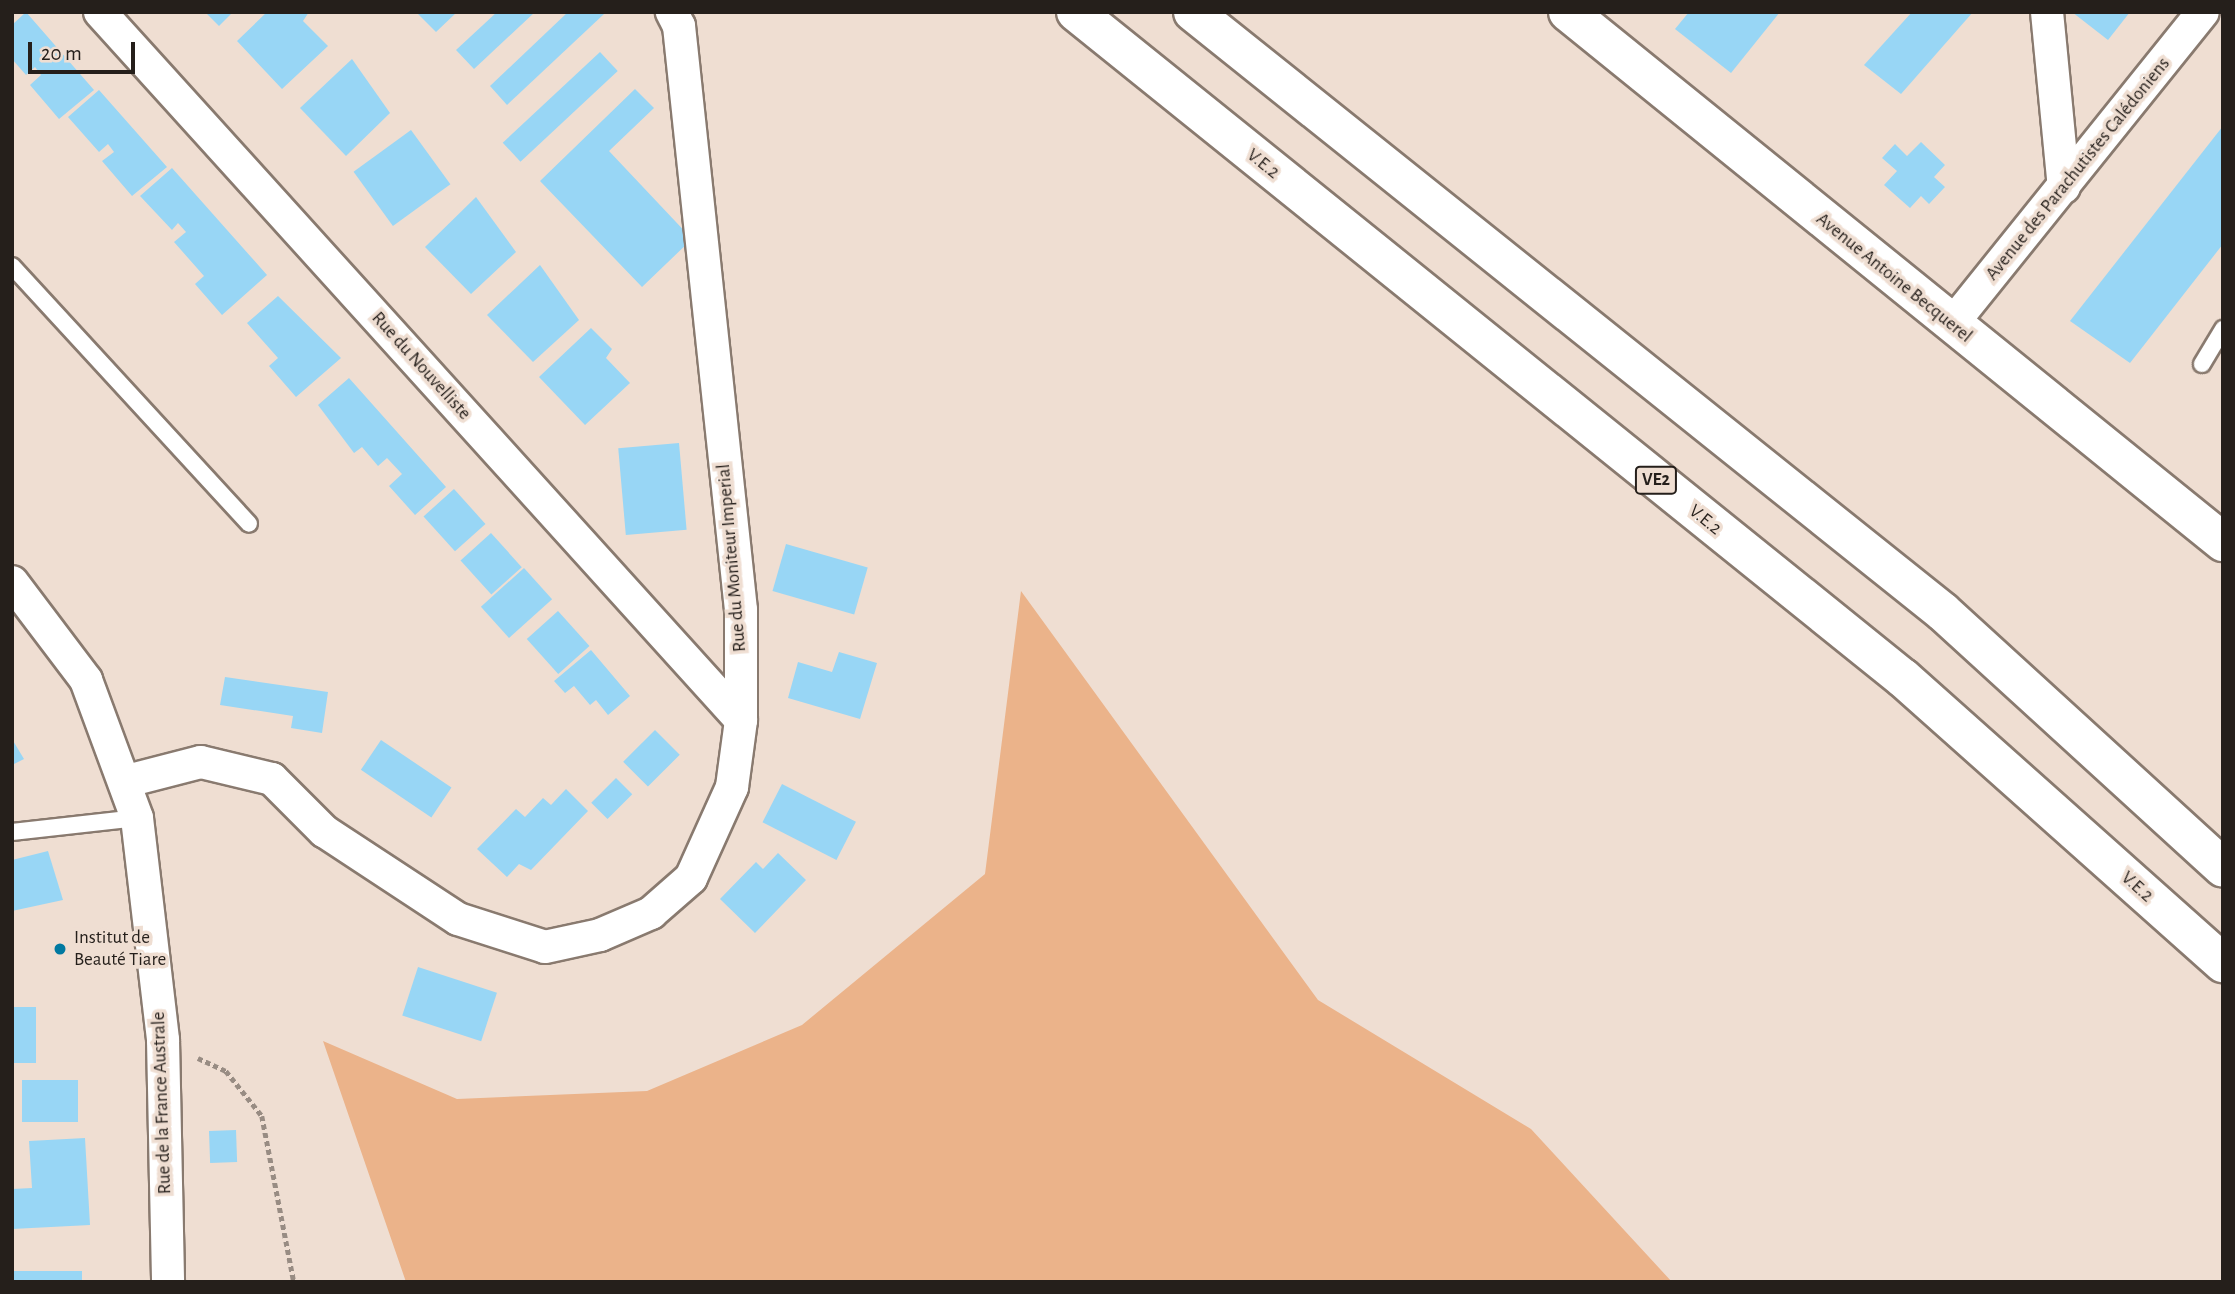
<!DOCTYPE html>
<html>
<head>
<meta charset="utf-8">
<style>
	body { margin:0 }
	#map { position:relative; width:2235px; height:1294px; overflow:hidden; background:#efded2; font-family:"Alegreya Sans",sans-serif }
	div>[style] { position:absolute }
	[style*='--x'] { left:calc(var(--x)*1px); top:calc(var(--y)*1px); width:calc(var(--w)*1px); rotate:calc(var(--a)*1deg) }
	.green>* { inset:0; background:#ebb38a }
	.building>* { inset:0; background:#98d6f5; transform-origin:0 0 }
	.path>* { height:4.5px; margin-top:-2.25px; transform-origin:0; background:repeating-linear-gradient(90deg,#988c83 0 5px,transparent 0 8.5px) }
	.roads { filter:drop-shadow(2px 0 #897a6f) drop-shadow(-2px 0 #897a6f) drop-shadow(0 2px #897a6f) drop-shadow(0 -2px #897a6f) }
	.service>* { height:16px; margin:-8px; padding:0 8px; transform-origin:8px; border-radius:8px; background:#fff }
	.minor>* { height:32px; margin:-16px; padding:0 16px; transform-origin:16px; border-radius:16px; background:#fff }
	.tertiary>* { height:38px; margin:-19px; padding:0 19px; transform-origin:19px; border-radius:19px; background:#fff }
	.trunk>* { height:38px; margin:-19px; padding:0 19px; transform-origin:19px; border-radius:19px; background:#fff }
	.dots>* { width:19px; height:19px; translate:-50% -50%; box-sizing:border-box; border:4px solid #efded2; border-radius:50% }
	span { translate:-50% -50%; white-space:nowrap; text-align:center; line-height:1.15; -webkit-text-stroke:7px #efded2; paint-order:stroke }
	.shield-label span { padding:2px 5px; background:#efded2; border:2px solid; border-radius:5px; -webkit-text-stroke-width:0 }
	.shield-label { font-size:18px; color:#251f1b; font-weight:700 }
	.street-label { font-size:19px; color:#251f1b }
	.poi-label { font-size:19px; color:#251f1b }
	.left { translate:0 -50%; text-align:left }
	.frame { position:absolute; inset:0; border:14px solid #251f1b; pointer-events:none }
	.scale { position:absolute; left:28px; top:42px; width:107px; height:32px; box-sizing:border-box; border:4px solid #251f1b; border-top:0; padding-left:9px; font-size:21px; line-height:24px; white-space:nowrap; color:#251f1b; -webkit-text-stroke:5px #efded2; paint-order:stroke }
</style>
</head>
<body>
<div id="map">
	<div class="green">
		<div style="clip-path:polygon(1021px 591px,1318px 1000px,1531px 1129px,1672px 1282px,406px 1282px,323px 1041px,457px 1099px,647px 1091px,802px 1025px,985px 874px)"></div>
	</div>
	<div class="building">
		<div style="clip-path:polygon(26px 12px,94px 90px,59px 119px,30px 85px,41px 75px,35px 67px,26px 75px,12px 59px,12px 25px)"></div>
		<div style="clip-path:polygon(205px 12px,233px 12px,219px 26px)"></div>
		<div style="clip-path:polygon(267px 12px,309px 12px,303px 21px,328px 46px,282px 89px,237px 41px)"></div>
		<div style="clip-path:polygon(457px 12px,436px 32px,418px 14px,420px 12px)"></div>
		<div style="clip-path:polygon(497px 12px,535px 12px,474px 69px,456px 50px)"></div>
		<div style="clip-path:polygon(568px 12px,604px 14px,507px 105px,490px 86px)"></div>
		<div style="clip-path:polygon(1689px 12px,1780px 12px,1731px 73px,1675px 29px)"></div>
		<div style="clip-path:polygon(1912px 12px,1973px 12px,1901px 94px,1864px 65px)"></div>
		<div style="clip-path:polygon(2072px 12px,2130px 12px,2108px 40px)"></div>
		<div style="left:600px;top:52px;width:26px;height:133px;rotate:47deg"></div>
		<div style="clip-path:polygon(352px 59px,390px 113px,346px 156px,300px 108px)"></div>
		<div style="clip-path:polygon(635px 89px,654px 108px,609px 151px,692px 239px,642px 287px,540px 181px)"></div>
		<div style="clip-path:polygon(99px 90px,167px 167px,132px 196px,102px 161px,114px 152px,108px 144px,99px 152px,68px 117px)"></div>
		<div style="clip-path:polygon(2223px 126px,2223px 244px,2130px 363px,2070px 321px)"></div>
		<div style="left:411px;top:130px;width:67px;height:71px;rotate:54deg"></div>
		<div style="clip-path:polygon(1921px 142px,1945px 165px,1934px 177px,1945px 187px,1929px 204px,1921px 196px,1910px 208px,1884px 185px,1897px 171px,1882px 158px,1895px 144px,1907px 156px)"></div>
		<div style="clip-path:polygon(172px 168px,267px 275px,222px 315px,195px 284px,204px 276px,174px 242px,186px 232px,178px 223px,172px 230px,140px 196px)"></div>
		<div style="clip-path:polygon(476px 197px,516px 252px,471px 294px,425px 247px)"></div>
		<div style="clip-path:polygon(540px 265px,579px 320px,533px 362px,487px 315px)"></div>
		<div style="clip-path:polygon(278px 296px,341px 358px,296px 397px,269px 366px,278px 358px,247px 323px)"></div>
		<div style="clip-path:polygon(591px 328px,612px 349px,606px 358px,630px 383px,585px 425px,539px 377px)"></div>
		<div style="clip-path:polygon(349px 378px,446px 487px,415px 515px,389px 486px,402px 474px,387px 458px,378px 466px,362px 447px,354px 453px,318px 405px)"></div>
		<div style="left:679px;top:443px;width:87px;height:61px;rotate:85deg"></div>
		<div style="left:454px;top:489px;width:47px;height:41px;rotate:48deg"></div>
		<div style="left:491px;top:533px;width:46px;height:41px;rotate:48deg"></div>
		<div style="left:786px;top:544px;width:85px;height:49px;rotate:16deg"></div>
		<div style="left:524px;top:568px;width:42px;height:58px;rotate:48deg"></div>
		<div style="left:558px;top:611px;width:47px;height:42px;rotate:48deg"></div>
		<div style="clip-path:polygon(591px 650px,630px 696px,608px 715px,596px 700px,590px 705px,574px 686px,565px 693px,554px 681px)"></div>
		<div style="clip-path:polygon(839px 652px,877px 663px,860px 719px,788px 698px,798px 662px,832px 672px)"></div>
		<div style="clip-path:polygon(225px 677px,328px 692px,322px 733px,291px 728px,293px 716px,220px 705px)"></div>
		<div style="left:655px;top:730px;width:35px;height:45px;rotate:45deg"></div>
		<div style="clip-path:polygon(12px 739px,24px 759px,12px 765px)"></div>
		<div style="left:381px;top:740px;width:85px;height:36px;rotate:34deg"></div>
		<div style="left:616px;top:778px;width:23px;height:35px;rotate:45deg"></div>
		<div style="left:782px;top:784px;width:83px;height:43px;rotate:27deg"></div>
		<div style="clip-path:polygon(566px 789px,588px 811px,531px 870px,519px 864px,507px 877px,477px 849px,516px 809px,525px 817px,543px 798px,551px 805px)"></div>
		<div style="clip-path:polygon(48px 851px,63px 900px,12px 911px,12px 860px)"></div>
		<div style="clip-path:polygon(778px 853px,806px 880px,755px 933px,720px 899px,756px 862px,763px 869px)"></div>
		<div style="left:418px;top:967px;width:83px;height:51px;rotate:18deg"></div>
		<div style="left:12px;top:1007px;width:24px;height:56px"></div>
		<div style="left:22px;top:1080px;width:56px;height:42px"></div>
		<div style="left:236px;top:1130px;width:32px;height:27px;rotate:88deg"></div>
		<div style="clip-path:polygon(85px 1138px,90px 1225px,12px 1229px,12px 1189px,32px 1188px,29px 1141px)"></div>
		<div style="left:82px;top:1271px;width:11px;height:70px;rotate:90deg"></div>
	</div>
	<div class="path">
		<div style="--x:198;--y:1058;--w:31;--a:25"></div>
		<div style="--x:226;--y:1071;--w:58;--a:51.3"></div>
		<div style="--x:262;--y:1116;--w:169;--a:79.1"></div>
	</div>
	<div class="roads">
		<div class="service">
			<div style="--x:12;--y:266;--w:350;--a:47.4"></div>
			<div style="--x:2202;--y:364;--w:41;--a:-59"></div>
			<div style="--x:12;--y:832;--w:126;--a:-6.4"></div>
		</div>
		<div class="minor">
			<div style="--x:100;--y:12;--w:955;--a:47.84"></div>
			<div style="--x:2047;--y:12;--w:176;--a:84.5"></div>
			<div style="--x:1952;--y:324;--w:400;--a:-51.2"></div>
			<div style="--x:12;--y:582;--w:123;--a:52.9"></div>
			<div style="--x:86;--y:680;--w:147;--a:69.7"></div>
			<div style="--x:137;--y:818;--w:224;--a:83.3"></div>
			<div style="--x:163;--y:1040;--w:242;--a:88.8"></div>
			<div style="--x:127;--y:781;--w:76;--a:-14.4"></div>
			<div style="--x:201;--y:762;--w:73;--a:13.5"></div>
			<div style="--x:272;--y:779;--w:74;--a:45"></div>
			<div style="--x:324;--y:831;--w:160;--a:33.3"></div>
			<div style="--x:458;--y:919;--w:91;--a:17.8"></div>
			<div style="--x:545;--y:947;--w:56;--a:-12.3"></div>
			<div style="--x:600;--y:935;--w:56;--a:-23.3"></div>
			<div style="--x:651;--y:913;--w:53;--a:-41.2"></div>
			<div style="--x:691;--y:878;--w:100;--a:-65.7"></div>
			<div style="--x:732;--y:787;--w:68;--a:-82.3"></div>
			<div style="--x:741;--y:720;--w:110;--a:-90"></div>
			<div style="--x:741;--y:610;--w:587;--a:-96.06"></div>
			<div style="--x:679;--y:26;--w:16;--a:-117"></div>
		</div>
		<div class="tertiary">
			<div style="--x:1568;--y:12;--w:843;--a:38.98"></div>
		</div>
		<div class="trunk">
			<div style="--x:1076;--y:12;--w:1062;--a:38.85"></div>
			<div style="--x:1903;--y:678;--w:429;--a:41.7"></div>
			<div style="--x:1193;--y:12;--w:960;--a:38.66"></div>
			<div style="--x:1943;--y:612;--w:379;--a:42.4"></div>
		</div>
	</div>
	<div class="dots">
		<div style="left:60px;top:949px;background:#0079a1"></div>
	</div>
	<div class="shield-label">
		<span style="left:1656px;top:480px">VE2</span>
	</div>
	<div class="street-label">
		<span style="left:1263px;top:164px;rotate:39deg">V.E.2</span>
		<span style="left:2078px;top:169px;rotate:-51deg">Avenue des Parachutistes Calédoniens</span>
		<span style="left:1894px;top:278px;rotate:39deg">Avenue Antoine Becquerel</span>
		<span style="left:421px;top:366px;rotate:48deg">Rue du Nouvelliste</span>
		<span style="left:1705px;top:520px;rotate:39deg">V.E.2</span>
		<span style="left:732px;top:558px;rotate:-95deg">Rue du Moniteur Imperial</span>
		<span style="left:2137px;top:887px;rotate:42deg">V.E.2</span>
		<span style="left:162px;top:1103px;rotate:-92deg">Rue de la France Australe</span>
	</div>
	<div class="poi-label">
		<span class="left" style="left:74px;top:949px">Institut de<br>Beauté Tiare</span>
	</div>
	<div class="frame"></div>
	<div class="scale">20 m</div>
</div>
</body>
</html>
